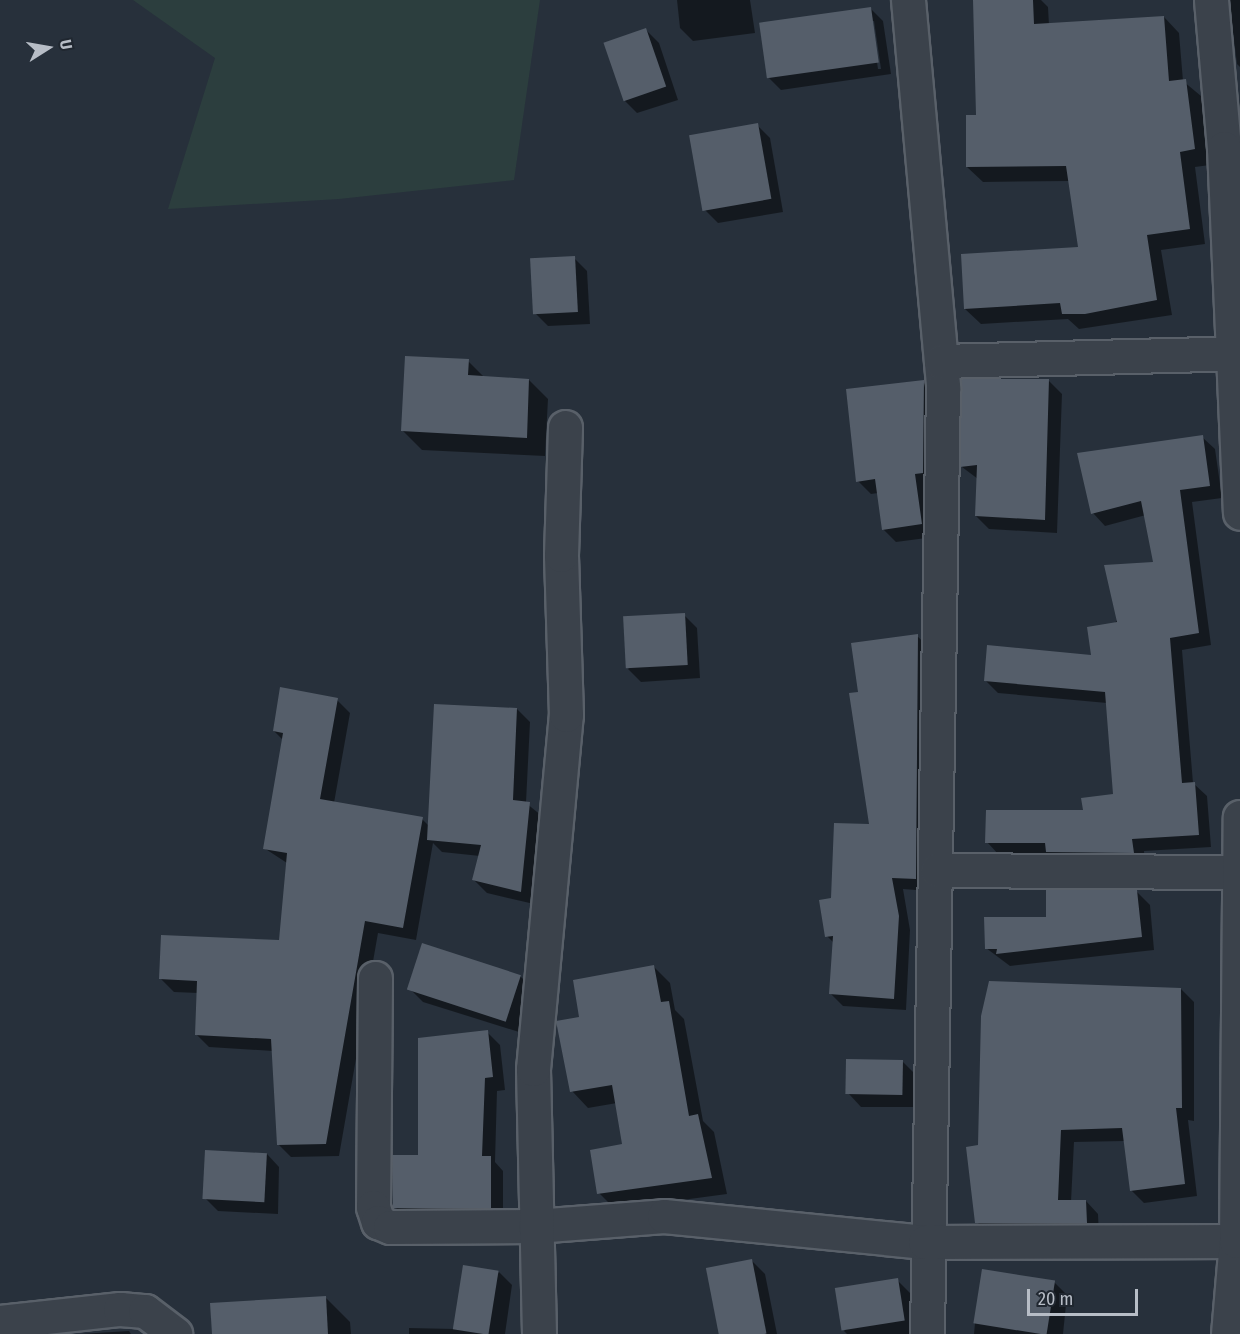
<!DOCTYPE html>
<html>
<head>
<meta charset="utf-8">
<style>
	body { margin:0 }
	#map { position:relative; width:1240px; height:1334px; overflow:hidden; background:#27303b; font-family:"Fira Sans Condensed",sans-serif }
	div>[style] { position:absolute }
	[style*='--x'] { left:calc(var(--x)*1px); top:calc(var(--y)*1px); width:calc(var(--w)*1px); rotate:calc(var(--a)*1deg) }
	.green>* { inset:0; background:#2c3e3e }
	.shadow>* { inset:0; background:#0007 }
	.building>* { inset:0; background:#555e6a; transform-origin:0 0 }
	.roads { filter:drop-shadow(2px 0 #596069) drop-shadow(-2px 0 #596069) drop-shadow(0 2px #596069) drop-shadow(0 -2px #596069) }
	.minor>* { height:33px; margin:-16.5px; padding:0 16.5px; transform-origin:16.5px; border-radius:16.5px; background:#3b424b }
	span { translate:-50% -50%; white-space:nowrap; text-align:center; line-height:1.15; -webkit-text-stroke:4.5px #202730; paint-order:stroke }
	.north { position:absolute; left:18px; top:18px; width:60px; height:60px; -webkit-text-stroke:4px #202730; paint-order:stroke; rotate:79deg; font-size:16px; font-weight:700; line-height:24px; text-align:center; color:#b7bdc6 }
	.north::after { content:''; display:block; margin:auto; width:21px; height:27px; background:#b7bdc6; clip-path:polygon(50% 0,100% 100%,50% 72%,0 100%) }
	.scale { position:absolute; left:1027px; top:1289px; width:111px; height:27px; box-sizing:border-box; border:3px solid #b7bdc6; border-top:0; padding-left:8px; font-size:18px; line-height:21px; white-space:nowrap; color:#b7bdc6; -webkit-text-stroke:4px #202730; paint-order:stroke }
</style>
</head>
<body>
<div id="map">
	<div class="green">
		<div style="clip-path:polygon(133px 0,540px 0,514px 180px,339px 199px,168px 209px,215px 58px)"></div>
	</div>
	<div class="shadow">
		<div style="clip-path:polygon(677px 0,750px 0,755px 33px,693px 41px,680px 28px)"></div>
		<div style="clip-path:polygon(975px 0,1041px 0,1048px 7px,1049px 25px,1164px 17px,1179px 33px,1183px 81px,1201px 96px,1210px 165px,1195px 167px,1205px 244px,1161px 250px,1172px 315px,1079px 329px,1068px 319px,981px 324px,965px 309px,1080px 248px,1070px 181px,983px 182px,967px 167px,978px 116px)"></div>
		<div style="clip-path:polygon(1229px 0,1240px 0,1240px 67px,1237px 64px)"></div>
		<div style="clip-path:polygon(evenodd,870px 8px,883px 21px,891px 74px,781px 90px,768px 77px,870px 8px,871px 21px,874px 21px,881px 69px,878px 69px,871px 21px)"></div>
		<div style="clip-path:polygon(646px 30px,659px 43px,678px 100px,637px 113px,624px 100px)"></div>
		<div style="clip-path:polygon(757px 125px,770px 138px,783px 212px,718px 223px,705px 210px)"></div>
		<div style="clip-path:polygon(574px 258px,587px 271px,590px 324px,548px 326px,535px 313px)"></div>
		<div style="clip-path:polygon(468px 361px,485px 378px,529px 380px,548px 399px,545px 456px,422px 450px,403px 431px)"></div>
		<div style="clip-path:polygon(963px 381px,1049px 381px,1062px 394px,1057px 533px,989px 529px,976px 516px,978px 479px,962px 467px)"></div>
		<div style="clip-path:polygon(923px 382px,936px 395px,934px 537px,896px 542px,883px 529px,878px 493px,871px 494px,858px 481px)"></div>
		<div style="clip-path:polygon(1202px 437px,1215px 449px,1222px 498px,1192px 502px,1211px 645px,1182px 650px,1193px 783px,1207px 796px,1211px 847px,1144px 851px,1145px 864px,999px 855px,987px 842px,1085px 811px,1115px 795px,1107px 703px,998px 693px,986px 681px,1093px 656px,1155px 563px,1146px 515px,1105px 526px,1093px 513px)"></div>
		<div style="clip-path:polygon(684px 615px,697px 628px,700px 678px,641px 682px,628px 669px)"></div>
		<div style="clip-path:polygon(917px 636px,930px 648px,928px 891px,903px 889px,910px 930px,906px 1010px,843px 1006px,831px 994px,834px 943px,827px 936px,832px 899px,871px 826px)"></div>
		<div style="clip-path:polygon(337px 700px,350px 713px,334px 803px,422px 819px,429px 826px,517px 709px,530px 722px,526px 803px,542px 816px,534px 904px,487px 893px,474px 880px,480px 856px,442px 852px,433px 843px,416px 940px,378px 933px,339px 1156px,291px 1157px,278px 1144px,273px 1051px,209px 1047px,196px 1034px,198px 993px,174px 992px,161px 979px,280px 942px,287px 863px,264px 848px,283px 740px,274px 731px)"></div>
		<div style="clip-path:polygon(1137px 892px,1150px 905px,1154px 950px,1010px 966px,986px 948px,1048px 918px)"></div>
		<div style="clip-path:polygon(654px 967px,670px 983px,675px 1010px,684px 1019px,703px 1121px,714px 1132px,727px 1194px,615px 1209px,599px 1193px,624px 1146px,617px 1103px,588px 1108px,572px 1091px,558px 1023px,581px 1018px)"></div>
		<div style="clip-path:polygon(520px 976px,533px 989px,519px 1032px,423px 1002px,410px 989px)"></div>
		<div style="clip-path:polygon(1181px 989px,1194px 1002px,1194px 1121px,1188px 1120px,1197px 1196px,1144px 1203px,1131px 1190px,1125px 1141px,1074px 1142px,1071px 1202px,1086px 1201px,1098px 1214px,1099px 1235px,990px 1235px,977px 1222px,979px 1146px)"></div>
		<div style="clip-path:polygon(487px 1032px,500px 1045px,505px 1090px,497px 1091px,495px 1162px,503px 1171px,503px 1220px,408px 1220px,395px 1207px)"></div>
		<div style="clip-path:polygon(902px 1061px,915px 1074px,915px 1107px,861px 1107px,849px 1094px)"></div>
		<div style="clip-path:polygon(267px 1154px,279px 1167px,278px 1214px,218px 1211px,205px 1198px)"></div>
		<div style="clip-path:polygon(752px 1261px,765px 1274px,777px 1334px,721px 1334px)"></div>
		<div style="clip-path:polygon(499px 1272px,512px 1285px,505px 1334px,409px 1334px,409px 1328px,456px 1329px)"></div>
		<div style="clip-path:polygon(897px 1280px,910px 1293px,918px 1334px,847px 1334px,844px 1331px)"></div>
		<div style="clip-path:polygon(1054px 1282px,1067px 1295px,1063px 1334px,974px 1334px,975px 1323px)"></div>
		<div style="clip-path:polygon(325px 1297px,350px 1322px,351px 1334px,214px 1334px)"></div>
		<div style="clip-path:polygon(129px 1331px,131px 1334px,80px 1334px)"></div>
	</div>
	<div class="building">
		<div style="clip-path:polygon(973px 0,1033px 0,1034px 24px,1164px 16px,1169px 81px,1186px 79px,1195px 149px,1180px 152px,1190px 229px,1147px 235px,1157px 300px,1085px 314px,1062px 314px,1060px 303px,964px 309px,961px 254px,1078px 247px,1066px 166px,966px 167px,966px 115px,976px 115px)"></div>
		<div style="left:871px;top:7px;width:56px;height:113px;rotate:82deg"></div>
		<div style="left:646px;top:28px;width:62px;height:45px;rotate:71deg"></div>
		<div style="left:758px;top:123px;width:77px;height:70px;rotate:80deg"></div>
		<div style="left:575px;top:256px;width:56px;height:45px;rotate:87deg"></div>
		<div style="clip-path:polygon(405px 356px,469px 359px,468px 375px,529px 379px,527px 438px,401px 431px)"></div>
		<div style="clip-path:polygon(961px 379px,1049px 379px,1045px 520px,975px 516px,977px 465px,960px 467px)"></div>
		<div style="clip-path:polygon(924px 380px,923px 473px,915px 474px,922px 524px,882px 530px,875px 479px,856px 482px,846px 389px)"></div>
		<div style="clip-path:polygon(1203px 435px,1210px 486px,1180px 490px,1199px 633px,1170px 638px,1182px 783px,1195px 782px,1199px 835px,1132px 839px,1134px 853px,1046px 852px,1045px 843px,985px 843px,986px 810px,1083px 810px,1081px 798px,1113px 794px,1105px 692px,984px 681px,987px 645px,1091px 655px,1087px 627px,1117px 622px,1104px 565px,1153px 562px,1141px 501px,1091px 514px,1077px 453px)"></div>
		<div style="left:685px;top:613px;width:52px;height:62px;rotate:87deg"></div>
		<div style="clip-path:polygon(918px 634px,916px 879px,892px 878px,899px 916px,894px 999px,829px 994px,833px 936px,825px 937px,819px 900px,831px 898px,834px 823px,869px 824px,849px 693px,858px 692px,851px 643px)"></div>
		<div style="clip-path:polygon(280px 687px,338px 698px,320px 799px,423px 817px,403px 928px,365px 921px,326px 1144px,277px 1145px,271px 1039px,195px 1035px,197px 981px,159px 979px,161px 935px,279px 940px,287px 853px,263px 849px,283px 733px,273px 731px)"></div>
		<div style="clip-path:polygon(434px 704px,517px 708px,513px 800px,530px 802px,521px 892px,472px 880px,481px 845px,427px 840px)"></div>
		<div style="clip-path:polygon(1046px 889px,1137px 890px,1142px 937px,996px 954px,997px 949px,985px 949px,984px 917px,1046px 917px)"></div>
		<div style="left:422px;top:943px;width:104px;height:49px;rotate:18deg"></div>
		<div style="clip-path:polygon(654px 965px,661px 1002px,669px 1001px,689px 1116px,698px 1114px,712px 1178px,597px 1194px,590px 1150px,622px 1144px,612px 1085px,570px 1092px,556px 1021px,579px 1017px,573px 980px)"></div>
		<div style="clip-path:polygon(989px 981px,1181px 988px,1182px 1108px,1176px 1108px,1185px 1184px,1130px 1191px,1122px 1128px,1061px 1130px,1058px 1200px,1086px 1200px,1087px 1223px,975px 1223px,966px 1147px,978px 1145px,981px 1016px)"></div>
		<div style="clip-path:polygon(488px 1030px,493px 1077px,485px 1078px,482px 1156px,491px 1156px,491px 1208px,393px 1208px,392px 1155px,418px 1155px,418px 1038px)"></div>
		<div style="left:846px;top:1059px;width:57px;height:35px;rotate:1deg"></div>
		<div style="left:205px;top:1150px;width:62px;height:49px;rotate:3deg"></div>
		<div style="left:752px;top:1259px;width:76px;height:47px;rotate:79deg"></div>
		<div style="left:463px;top:1265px;width:36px;height:65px;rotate:9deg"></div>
		<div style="left:982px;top:1269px;width:74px;height:55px;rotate:9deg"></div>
		<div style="left:898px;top:1278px;width:43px;height:64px;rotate:81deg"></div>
		<div style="clip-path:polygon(326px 1296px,328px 1334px,212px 1334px,210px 1303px)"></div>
	</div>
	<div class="roads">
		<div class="minor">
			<div style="--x:908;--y:0;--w:389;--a:84.8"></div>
			<div style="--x:943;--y:387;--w:947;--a:90.97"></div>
			<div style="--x:1211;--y:0;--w:149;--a:85"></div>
			<div style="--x:1224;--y:148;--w:365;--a:87.5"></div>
			<div style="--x:941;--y:361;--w:299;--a:-1.5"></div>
			<div style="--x:937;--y:870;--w:303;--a:0.4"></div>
			<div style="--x:375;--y:978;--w:229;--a:90.5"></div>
			<div style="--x:373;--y:1207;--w:16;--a:72"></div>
			<div style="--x:378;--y:1222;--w:13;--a:23"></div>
			<div style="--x:390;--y:1227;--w:145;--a:-0.4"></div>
			<div style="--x:535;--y:1226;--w:129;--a:-4.4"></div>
			<div style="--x:664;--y:1216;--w:262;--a:5.7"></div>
			<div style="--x:925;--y:1242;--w:315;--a:-0.2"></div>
			<div style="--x:0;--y:1322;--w:121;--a:-6.2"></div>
			<div style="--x:120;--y:1309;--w:25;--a:5"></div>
			<div style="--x:145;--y:1311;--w:38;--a:37"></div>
			<div style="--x:539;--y:1334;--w:265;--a:-91.3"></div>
			<div style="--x:533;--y:1069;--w:356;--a:-84.7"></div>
			<div style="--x:566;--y:715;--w:160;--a:-91.8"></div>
			<div style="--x:561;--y:555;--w:128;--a:-88.2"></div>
			<div style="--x:1228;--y:1334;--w:93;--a:-85.1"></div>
			<div style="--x:1236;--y:1241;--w:424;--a:-89.5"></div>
		</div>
	</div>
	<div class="north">U</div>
	<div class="scale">20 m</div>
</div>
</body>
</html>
